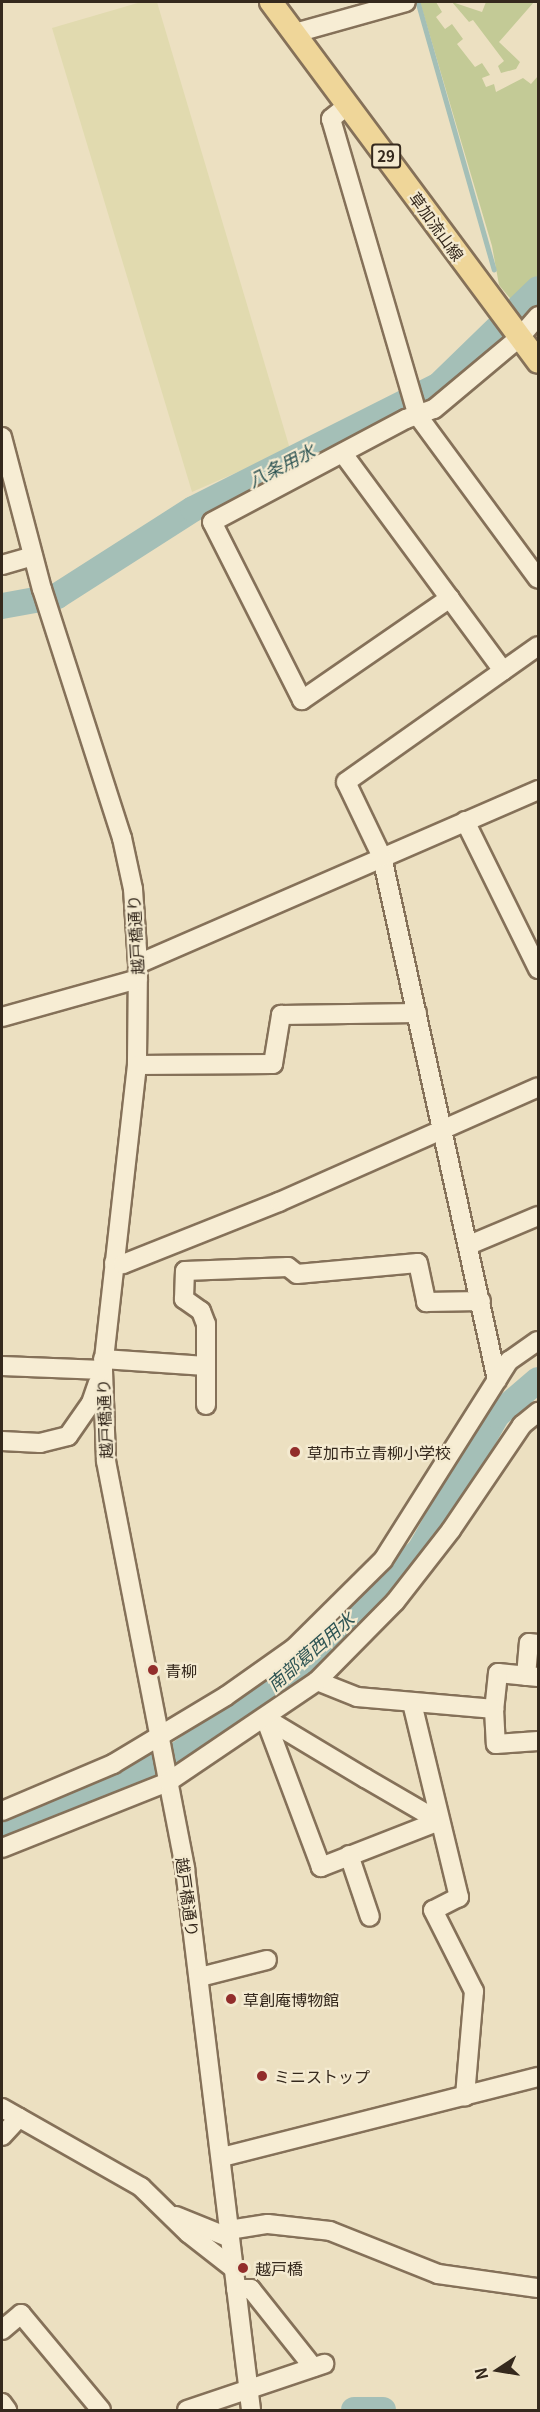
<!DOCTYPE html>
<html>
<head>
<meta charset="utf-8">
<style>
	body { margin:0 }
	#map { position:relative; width:540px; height:2412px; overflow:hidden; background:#ece0c1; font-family:Georgia,"Noto Sans JP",serif }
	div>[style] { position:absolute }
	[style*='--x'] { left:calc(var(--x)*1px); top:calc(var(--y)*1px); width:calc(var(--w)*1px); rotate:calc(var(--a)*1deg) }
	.farmland>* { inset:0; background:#e1daaf }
	.green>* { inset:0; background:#c3ca96 }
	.stream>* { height:4.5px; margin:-2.25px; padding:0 2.25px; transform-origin:2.25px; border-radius:2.25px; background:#a4bfb7 }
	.river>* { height:26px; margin:-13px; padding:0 13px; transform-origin:13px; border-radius:13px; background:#a4bfb7 }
	.roads { filter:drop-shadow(2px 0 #857159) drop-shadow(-2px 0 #857159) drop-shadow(0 2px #857159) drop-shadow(0 -2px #857159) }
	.minor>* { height:18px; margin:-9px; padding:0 9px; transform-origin:9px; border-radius:9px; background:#f7edd4 }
	.major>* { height:22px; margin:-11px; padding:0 11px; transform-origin:11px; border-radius:11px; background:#efd699 }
	.dots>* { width:16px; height:16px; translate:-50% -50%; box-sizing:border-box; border:3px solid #f4ead0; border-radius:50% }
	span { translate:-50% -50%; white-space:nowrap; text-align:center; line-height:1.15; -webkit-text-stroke:4.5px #f4ead0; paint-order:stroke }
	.shield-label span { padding:2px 4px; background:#f4ead0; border:2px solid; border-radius:4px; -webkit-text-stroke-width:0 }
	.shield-label { font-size:15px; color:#35291d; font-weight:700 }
	.street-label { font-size:16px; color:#35291d }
	.poi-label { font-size:16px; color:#35291d }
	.left { translate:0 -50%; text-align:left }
	.water-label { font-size:18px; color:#2d5453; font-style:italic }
	.frame { position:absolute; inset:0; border:3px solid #35291d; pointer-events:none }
	.north { position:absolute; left:468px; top:2340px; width:60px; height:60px; -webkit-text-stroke:4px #f4ead0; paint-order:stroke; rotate:258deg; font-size:16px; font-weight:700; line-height:24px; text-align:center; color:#35291d }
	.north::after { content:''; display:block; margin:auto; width:21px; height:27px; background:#35291d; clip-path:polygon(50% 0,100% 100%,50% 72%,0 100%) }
</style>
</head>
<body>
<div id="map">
	<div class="farmland">
		<div style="clip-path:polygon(141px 2px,157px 2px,290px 449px,192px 492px,52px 28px)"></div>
	</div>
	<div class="green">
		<div style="clip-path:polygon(420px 2px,436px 2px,442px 12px,436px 17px,445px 29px,452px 24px,463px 39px,457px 44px,475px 67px,482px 63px,490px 75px,482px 78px,486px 87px,494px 84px,496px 92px,523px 78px,531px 84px,538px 76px,538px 284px,519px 309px,499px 285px,492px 246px)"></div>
		<div style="clip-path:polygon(452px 2px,482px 12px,486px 2px,534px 2px,499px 42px,520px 62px,516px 69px,501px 73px,498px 66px,504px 61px,473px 20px,469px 22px)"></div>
	</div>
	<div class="stream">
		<div style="--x:418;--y:2;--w:278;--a:74.1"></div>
		<div style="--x:360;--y:2410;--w:1;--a:-90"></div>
	</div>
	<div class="river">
		<div style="--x:2;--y:606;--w:56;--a:-10.3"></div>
		<div style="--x:57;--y:596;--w:161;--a:-32.6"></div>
		<div style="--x:193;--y:509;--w:274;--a:-26.7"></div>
		<div style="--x:438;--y:386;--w:139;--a:-44.1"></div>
		<div style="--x:2;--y:1827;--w:191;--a:-22.4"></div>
		<div style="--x:179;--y:1754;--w:142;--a:-35.8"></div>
		<div style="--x:294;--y:1671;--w:175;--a:-43.8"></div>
		<div style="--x:420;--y:1550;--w:155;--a:-60.3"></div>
		<div style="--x:497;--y:1415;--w:54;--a:-40.5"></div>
		<div style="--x:354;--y:2410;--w:29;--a:0"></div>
	</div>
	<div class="roads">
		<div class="minor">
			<div style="--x:295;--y:33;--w:115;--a:-15.6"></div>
			<div style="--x:348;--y:105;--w:22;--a:141"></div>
			<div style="--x:331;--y:119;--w:309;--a:73.7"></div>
			<div style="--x:418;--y:416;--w:202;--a:53.6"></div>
			<div style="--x:2;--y:437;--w:157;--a:75.3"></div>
			<div style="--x:42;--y:589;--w:262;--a:72.2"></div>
			<div style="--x:122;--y:838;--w:52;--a:77.8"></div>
			<div style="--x:133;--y:889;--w:75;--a:86.2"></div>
			<div style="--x:138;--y:964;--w:101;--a:90.6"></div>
			<div style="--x:137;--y:1065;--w:307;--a:96.4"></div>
			<div style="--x:103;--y:1370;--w:91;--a:88.1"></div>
			<div style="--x:106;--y:1461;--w:416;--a:79"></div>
			<div style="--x:185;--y:1869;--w:545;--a:83.04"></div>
			<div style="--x:344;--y:455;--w:268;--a:53.6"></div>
			<div style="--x:2;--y:565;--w:32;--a:-16"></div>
			<div style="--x:450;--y:598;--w:180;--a:145.4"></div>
			<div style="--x:302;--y:700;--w:199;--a:-116.8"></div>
			<div style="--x:212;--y:522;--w:220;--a:-28"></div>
			<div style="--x:406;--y:419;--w:30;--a:-20"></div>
			<div style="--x:434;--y:409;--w:112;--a:-39.9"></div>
			<div style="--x:520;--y:337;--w:28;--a:-49"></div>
			<div style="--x:465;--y:821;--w:165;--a:63.7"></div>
			<div style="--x:138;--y:964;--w:436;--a:-23.5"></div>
			<div style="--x:2;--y:1017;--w:141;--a:-15.6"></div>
			<div style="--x:137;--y:1065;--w:136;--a:-0.4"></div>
			<div style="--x:273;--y:1064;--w:50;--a:-80.7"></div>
			<div style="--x:281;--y:1015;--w:136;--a:-0.8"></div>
			<div style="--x:469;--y:1245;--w:75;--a:-22.8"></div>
			<div style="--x:114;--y:1263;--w:9;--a:6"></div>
			<div style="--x:123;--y:1264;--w:168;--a:-21.7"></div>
			<div style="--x:279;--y:1202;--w:283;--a:-23.9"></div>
			<div style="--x:103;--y:1359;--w:103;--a:3.9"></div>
			<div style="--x:206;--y:1366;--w:42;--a:-90"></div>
			<div style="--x:206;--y:1324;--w:14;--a:-111"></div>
			<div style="--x:201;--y:1311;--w:21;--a:-145"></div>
			<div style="--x:184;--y:1299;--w:28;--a:-88"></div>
			<div style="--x:185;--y:1271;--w:103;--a:-2.2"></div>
			<div style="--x:288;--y:1267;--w:11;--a:38"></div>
			<div style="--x:297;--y:1274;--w:121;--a:-5.2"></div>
			<div style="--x:418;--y:1263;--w:40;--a:78"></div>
			<div style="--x:426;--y:1302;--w:55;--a:-1"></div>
			<div style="--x:2;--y:1366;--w:101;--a:2.3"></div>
			<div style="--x:497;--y:1380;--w:535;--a:-102.4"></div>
			<div style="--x:382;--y:857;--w:83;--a:-115.6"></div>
			<div style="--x:346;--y:782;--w:235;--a:-35.3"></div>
			<div style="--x:206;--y:1405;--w:39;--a:-90"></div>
			<div style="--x:2;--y:1441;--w:38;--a:3"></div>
			<div style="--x:40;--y:1443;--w:29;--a:-14"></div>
			<div style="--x:68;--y:1436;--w:40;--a:-55.1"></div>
			<div style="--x:91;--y:1403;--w:21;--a:-71"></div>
			<div style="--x:526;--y:1676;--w:33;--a:-85"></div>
			<div style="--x:529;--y:1643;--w:9;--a:6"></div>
			<div style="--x:538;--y:1677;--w:40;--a:-174.3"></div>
			<div style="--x:498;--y:1673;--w:36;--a:96"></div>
			<div style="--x:494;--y:1709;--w:35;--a:87"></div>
			<div style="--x:496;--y:1744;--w:42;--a:-4.1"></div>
			<div style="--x:317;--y:1681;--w:43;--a:21.8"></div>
			<div style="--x:357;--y:1697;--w:138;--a:5"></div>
			<div style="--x:412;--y:1703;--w:200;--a:76.4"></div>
			<div style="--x:459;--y:1897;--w:29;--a:153"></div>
			<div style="--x:433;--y:1910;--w:91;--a:63.2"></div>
			<div style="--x:474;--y:1991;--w:106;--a:94.9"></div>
			<div style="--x:265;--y:1718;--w:117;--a:31"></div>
			<div style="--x:365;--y:1778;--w:86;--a:30.2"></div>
			<div style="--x:439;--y:1821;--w:127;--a:158.7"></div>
			<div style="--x:321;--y:1867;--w:159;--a:-110.6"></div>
			<div style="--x:2;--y:1811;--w:121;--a:-22.9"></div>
			<div style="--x:113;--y:1764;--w:132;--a:-31"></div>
			<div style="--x:226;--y:1696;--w:83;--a:-35.2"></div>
			<div style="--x:294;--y:1648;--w:125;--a:-44.7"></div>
			<div style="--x:383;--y:1560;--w:236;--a:-57.7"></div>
			<div style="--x:509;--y:1361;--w:35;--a:-35"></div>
			<div style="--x:2;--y:1848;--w:179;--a:-21.7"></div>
			<div style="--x:168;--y:1782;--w:180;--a:-34.1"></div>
			<div style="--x:317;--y:1681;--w:111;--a:-45.4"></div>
			<div style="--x:395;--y:1602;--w:91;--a:-52.1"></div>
			<div style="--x:451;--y:1530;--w:127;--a:-55.9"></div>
			<div style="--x:522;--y:1425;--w:21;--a:-39"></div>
			<div style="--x:349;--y:1855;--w:65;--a:71.3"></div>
			<div style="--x:200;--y:1977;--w:69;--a:-14.2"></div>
			<div style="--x:2;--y:2108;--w:160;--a:29.6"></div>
			<div style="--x:141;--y:2187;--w:66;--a:44.4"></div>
			<div style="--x:188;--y:2233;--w:58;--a:38"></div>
			<div style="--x:2;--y:2136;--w:25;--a:-47"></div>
			<div style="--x:222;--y:2157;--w:326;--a:-14.2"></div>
			<div style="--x:176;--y:2216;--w:58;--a:22.2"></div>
			<div style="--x:229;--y:2230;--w:39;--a:-9"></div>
			<div style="--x:268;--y:2224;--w:62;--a:6.4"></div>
			<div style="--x:330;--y:2231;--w:116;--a:21.7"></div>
			<div style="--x:438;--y:2274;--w:101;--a:8"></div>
			<div style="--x:236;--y:2289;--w:15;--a:0"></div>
			<div style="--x:251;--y:2289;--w:100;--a:51.5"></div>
			<div style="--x:2;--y:2330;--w:25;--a:-40"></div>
			<div style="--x:21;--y:2314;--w:125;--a:50.2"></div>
			<div style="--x:2;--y:2403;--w:9;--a:54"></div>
			<div style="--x:187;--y:2410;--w:145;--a:-18.6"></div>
		</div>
		<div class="major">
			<div style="--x:271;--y:2;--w:448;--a:53.4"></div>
		</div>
	</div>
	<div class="dots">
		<div style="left:295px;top:1452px;background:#922d2b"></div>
		<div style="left:153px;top:1670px;background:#922d2b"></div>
		<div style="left:231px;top:1999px;background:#922d2b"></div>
		<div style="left:262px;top:2076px;background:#922d2b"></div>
		<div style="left:243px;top:2268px;background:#922d2b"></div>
	</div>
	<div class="shield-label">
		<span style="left:386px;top:156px">29</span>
	</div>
	<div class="street-label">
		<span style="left:437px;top:226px;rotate:54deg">草加流山線</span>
		<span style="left:135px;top:935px;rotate:-93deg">越戸橋通り</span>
		<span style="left:104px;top:1419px;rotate:-92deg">越戸橋通り</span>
		<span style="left:188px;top:1897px;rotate:82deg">越戸橋通り</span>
	</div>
	<div class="poi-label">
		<span class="left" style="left:307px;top:1452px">草加市立青柳小学校</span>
		<span class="left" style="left:165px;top:1670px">青柳</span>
		<span class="left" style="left:243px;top:1999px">草創庵博物館</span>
		<span class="left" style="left:274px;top:2076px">ミニストップ</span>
		<span class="left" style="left:255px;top:2268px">越戸橋</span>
	</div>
	<div class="water-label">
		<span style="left:281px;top:465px;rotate:-27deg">八条用水</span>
		<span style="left:310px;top:1651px;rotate:-41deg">南部葛西用水</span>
	</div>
	<div class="frame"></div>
	<div class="north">N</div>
</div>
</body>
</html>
